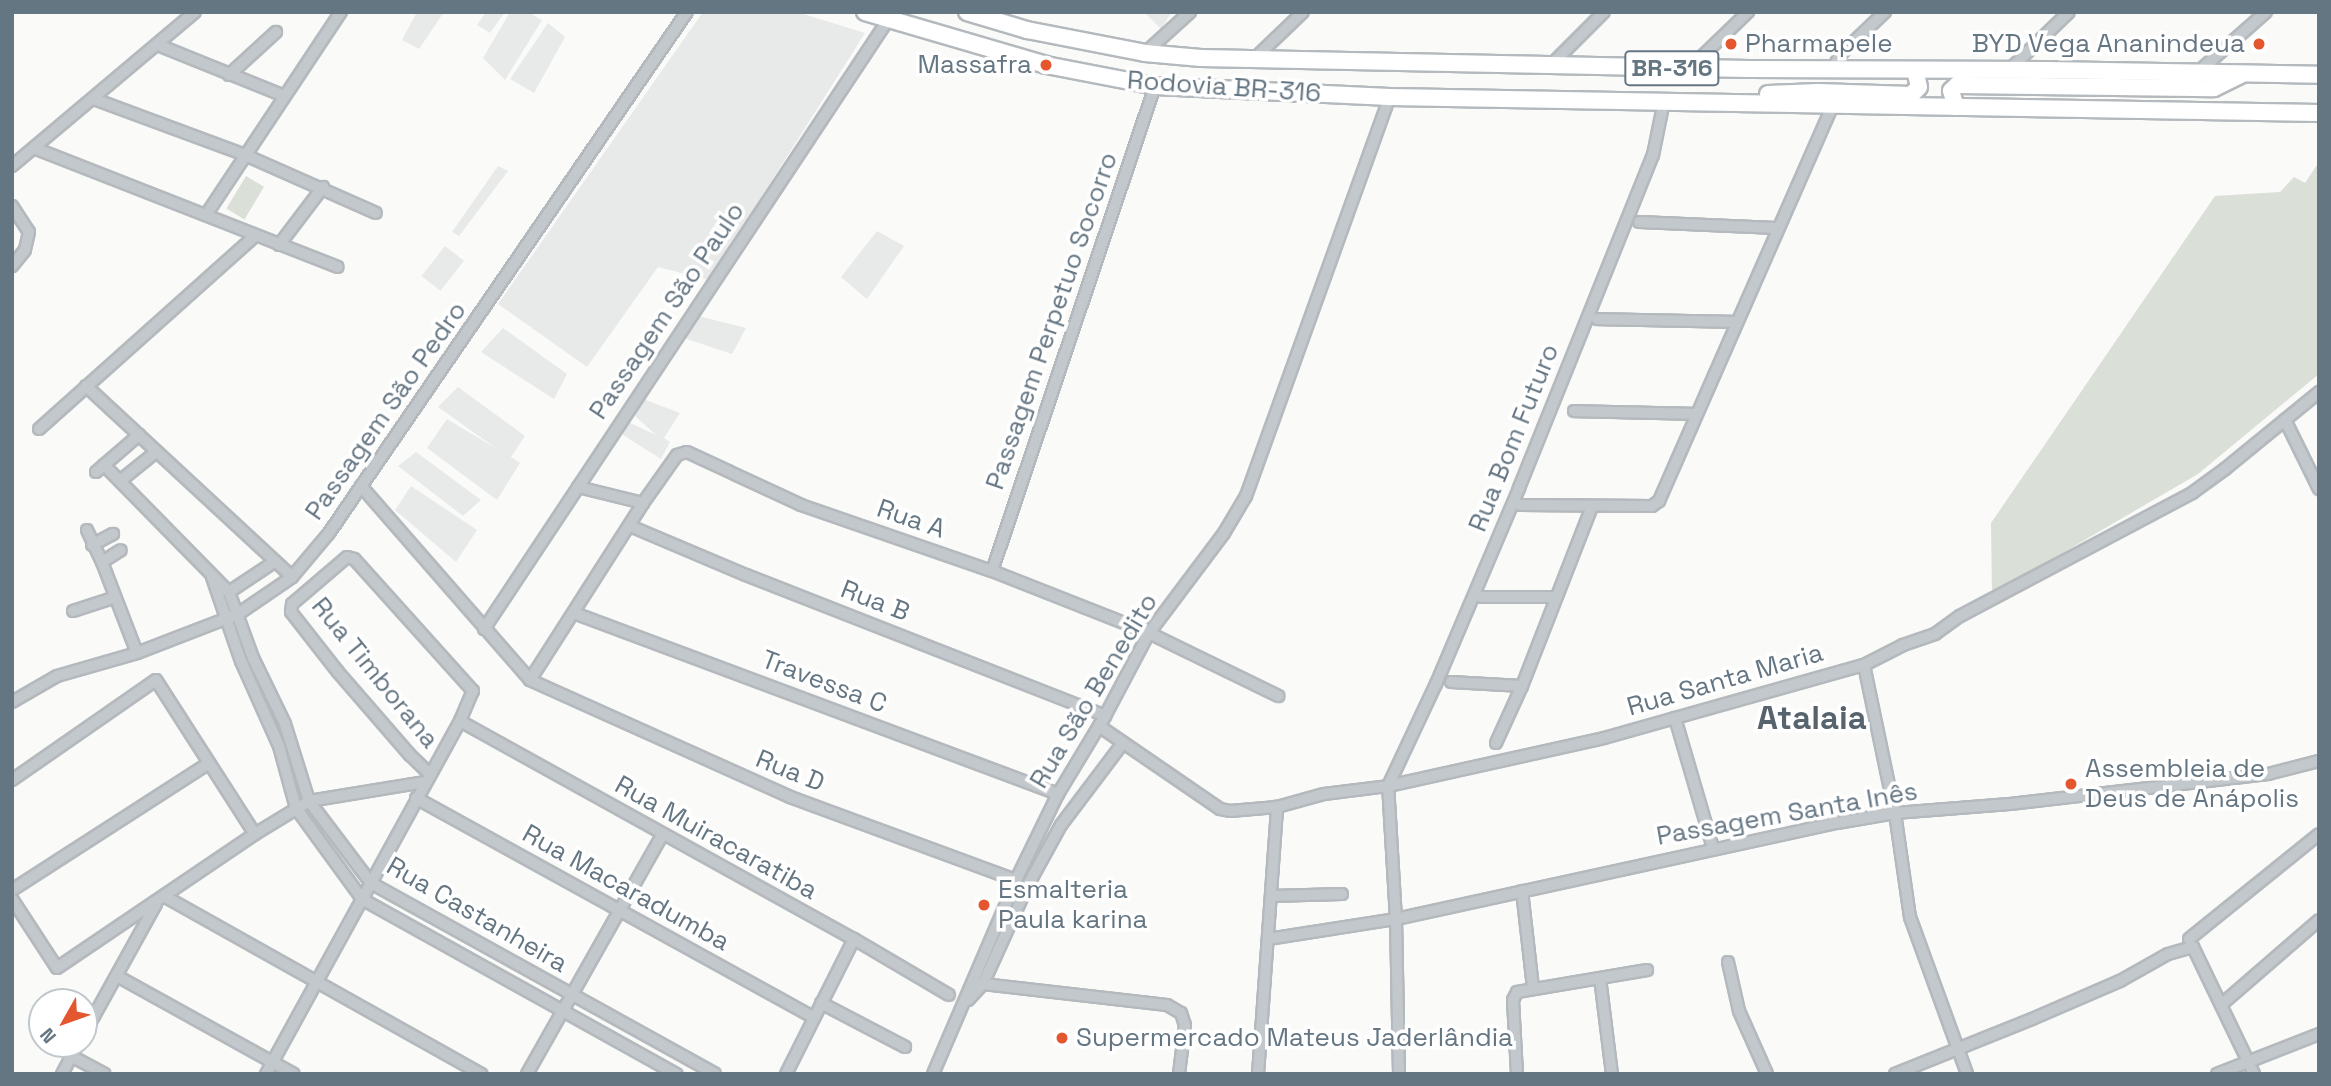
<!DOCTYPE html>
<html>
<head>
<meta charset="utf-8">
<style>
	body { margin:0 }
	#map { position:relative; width:2331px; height:1086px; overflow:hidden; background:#fafaf8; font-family:"Space Grotesk",sans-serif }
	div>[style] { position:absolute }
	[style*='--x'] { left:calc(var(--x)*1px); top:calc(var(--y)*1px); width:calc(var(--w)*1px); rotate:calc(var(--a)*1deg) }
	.built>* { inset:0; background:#e8e9e9; transform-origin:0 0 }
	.green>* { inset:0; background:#dadfd7; transform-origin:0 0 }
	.roads { filter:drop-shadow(2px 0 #b4b9bd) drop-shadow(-2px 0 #b4b9bd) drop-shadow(0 2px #b4b9bd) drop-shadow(0 -2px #b4b9bd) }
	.minor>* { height:10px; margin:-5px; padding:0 5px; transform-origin:5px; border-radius:5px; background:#c3c8cc }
	.highway>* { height:16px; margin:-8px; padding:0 8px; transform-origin:8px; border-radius:8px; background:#fff }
	.dots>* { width:19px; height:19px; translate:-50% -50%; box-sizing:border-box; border:4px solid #fff; border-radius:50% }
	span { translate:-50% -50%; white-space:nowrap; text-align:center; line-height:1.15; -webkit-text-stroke:7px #fff; paint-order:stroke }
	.shield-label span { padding:2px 5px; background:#fff; border:2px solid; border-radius:5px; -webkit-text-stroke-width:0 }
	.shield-label { font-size:24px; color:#657683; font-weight:700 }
	.poi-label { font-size:26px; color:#657683 }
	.left { translate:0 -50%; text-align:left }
	.right { translate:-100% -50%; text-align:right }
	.street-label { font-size:26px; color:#657683 }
	.district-label { font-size:33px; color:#57646e; font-weight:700 }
	.frame { position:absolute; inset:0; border:14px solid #657683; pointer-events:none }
	.north { position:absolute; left:28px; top:988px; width:70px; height:70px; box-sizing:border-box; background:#fff; border:2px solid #c1c8cd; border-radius:50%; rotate:230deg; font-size:19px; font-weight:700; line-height:28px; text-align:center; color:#657683 }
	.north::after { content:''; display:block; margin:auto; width:24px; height:32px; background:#e4572e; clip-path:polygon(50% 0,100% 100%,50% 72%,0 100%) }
</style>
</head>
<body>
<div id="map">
	<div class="built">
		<div style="clip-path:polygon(417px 12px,444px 12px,419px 49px,402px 40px)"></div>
		<div style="clip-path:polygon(486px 12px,505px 12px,490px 33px,477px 25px)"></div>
		<div style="clip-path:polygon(510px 12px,528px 12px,542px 20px,505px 80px,483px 58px)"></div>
		<div style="clip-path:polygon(703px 12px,797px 12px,865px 33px,709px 280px,658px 267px,587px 367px,498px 304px)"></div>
		<div style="clip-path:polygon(1144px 12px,1168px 12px,1170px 15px,1161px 29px)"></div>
		<div style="clip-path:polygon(548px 23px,565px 37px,534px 93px,510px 79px)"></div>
		<div style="clip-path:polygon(498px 166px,508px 171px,459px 236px,452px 232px)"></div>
		<div style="clip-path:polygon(877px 231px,904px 246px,867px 299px,841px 277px)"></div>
		<div style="left:445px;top:246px;width:24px;height:38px;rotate:38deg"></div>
		<div style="clip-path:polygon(698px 316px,746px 328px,732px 354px,684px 338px)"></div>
		<div style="clip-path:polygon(503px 328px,567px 374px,554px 399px,481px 352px)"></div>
		<div style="clip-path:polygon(458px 387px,525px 436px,511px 457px,520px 463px,497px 500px,427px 448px,447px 419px,497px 449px,438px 407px)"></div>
		<div style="clip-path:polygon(643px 399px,680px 413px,664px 438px,670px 442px,661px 459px,617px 431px,624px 420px,656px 435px,635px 416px)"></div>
		<div style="clip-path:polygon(416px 452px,481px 500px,463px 516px,398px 466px)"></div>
		<div style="clip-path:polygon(411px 486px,477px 530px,456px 562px,395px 510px)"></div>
	</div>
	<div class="green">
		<div style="clip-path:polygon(2319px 162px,2319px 374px,2198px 474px,1992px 594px,1991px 523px,2215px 196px,2280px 192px,2294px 177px,2305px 183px)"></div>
		<div style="left:246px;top:176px;width:21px;height:38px;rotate:31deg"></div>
	</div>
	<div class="roads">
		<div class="minor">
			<div style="--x:158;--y:45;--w:136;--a:22"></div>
			<div style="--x:1145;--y:53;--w:61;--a:-42.3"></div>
			<div style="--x:1253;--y:60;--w:69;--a:-43.8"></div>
			<div style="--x:1550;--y:66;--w:76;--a:-45"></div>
			<div style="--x:1690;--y:68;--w:81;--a:-44"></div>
			<div style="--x:1832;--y:70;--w:18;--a:-61"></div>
			<div style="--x:1841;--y:54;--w:61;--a:-43.7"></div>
			<div style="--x:2009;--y:70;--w:83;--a:-44"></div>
			<div style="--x:2197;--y:73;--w:92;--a:-41.5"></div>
			<div style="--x:229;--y:75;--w:64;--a:-42.5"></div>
			<div style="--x:94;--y:99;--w:161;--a:20.3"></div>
			<div style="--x:245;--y:155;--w:143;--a:23.9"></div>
			<div style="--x:34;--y:148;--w:326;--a:21.4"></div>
			<div style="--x:12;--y:166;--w:239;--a:-40.1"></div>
			<div style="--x:12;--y:206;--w:31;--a:57"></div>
			<div style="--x:29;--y:232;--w:18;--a:103"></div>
			<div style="--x:25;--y:250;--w:21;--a:129"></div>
			<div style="--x:206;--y:215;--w:244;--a:-56.4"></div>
			<div style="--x:1639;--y:222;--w:138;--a:2.5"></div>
			<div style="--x:279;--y:245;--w:73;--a:-52.8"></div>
			<div style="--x:1597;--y:319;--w:138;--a:1.2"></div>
			<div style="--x:86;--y:386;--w:281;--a:42.8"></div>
			<div style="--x:1574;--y:411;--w:121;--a:1.4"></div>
			<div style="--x:2285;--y:420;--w:77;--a:63.8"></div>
			<div style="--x:39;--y:429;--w:290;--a:-41.8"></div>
			<div style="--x:104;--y:465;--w:178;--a:45.5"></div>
			<div style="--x:229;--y:592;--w:70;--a:70"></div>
			<div style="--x:253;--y:658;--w:73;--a:64.1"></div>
			<div style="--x:285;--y:724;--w:81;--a:72.7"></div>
			<div style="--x:309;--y:801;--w:103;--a:52.9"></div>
			<div style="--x:371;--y:883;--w:393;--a:29"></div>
			<div style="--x:96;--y:472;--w:57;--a:-40.7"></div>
			<div style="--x:120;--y:481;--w:46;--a:-38.9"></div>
			<div style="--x:361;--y:486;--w:257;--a:48.9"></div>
			<div style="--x:530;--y:680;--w:285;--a:24.2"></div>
			<div style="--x:790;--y:797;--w:241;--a:20.2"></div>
			<div style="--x:578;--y:487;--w:67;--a:13.8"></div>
			<div style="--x:1520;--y:505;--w:132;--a:0.4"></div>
			<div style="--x:1652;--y:506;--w:9;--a:-36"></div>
			<div style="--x:1659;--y:501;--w:433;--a:-66.3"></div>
			<div style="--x:630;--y:526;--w:126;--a:22.9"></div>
			<div style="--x:746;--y:575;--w:386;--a:21.4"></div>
			<div style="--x:87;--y:530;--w:35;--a:65"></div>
			<div style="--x:102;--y:562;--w:97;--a:69"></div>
			<div style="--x:92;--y:545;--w:24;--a:-28"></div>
			<div style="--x:102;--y:562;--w:22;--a:-32"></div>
			<div style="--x:992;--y:571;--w:512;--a:-71.42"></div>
			<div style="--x:212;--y:577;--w:89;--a:71"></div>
			<div style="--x:241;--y:661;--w:93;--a:65.9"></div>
			<div style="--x:279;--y:746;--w:64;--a:74.7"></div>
			<div style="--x:296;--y:808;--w:112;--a:54"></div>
			<div style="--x:362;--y:899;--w:360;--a:29.1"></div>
			<div style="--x:229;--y:592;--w:54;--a:-33.7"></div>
			<div style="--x:1481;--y:597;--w:74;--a:0"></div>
			<div style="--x:73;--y:611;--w:42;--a:-18"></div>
			<div style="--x:574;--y:613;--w:517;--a:20.5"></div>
			<div style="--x:484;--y:629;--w:731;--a:-56.44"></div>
			<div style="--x:1864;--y:665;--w:151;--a:78.2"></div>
			<div style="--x:1895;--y:813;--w:105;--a:81.8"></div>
			<div style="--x:1910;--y:917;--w:167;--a:70"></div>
			<div style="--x:530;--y:680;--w:210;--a:-57.4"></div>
			<div style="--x:643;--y:503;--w:59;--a:-54.7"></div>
			<div style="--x:677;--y:455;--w:10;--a:-17"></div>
			<div style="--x:687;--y:452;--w:126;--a:24.9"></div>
			<div style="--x:801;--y:505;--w:202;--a:19.1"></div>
			<div style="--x:992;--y:571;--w:169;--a:21.5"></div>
			<div style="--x:1149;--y:633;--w:144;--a:26"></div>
			<div style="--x:1451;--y:682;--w:71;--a:3.2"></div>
			<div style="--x:12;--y:702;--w:52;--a:-30"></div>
			<div style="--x:57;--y:676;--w:83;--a:-16"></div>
			<div style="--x:137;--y:653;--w:108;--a:-21.1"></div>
			<div style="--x:238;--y:614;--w:65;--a:-34.4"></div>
			<div style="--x:292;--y:577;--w:57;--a:-49.9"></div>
			<div style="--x:329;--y:533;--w:632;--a:-55.51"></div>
			<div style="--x:1675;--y:718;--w:135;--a:73.7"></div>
			<div style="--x:460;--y:721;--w:450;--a:29"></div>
			<div style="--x:854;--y:939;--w:110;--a:30.5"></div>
			<div style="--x:1099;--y:726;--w:147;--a:34.4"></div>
			<div style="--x:1220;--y:809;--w:10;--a:11"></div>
			<div style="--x:1230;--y:811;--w:47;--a:-4.9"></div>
			<div style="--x:1277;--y:807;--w:49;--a:-15.5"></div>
			<div style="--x:1324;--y:794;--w:64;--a:-7.1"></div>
			<div style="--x:1388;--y:786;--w:221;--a:-12.5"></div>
			<div style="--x:1604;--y:738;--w:270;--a:-15.7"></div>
			<div style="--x:1864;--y:665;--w:44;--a:-27.1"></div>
			<div style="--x:1903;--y:645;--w:34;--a:-19"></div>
			<div style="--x:1935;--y:634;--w:31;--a:-36"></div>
			<div style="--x:1960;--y:616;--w:263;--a:-27.9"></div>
			<div style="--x:2192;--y:493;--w:41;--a:-36"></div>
			<div style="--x:2225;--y:469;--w:122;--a:-39.3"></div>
			<div style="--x:1496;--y:743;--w:63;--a:-65.5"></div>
			<div style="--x:1522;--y:686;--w:193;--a:-68.7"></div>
			<div style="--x:12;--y:780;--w:175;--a:-34.8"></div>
			<div style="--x:156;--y:680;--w:183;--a:57.3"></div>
			<div style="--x:416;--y:798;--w:453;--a:28.9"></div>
			<div style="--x:12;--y:890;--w:234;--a:-32.8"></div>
			<div style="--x:1522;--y:891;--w:98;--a:83.5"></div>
			<div style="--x:164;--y:896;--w:364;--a:29.3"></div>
			<div style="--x:1271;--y:896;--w:71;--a:-1.6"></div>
			<div style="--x:12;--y:899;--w:82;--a:56.9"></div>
			<div style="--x:57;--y:968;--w:239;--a:-34.1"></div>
			<div style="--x:255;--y:834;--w:63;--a:-31.4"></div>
			<div style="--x:309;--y:801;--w:118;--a:-9.3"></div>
			<div style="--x:1268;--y:939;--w:130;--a:-8.9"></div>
			<div style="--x:1396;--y:919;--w:451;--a:-12.3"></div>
			<div style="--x:1837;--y:823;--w:59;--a:-9.8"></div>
			<div style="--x:1895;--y:813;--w:115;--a:-4.5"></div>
			<div style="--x:2010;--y:804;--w:260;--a:-6.6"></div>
			<div style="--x:2268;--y:774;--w:53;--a:-14.3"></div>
			<div style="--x:2189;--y:939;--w:167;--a:-38.9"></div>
			<div style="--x:1728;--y:962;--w:50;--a:77.3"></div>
			<div style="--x:1739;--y:1011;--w:69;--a:66"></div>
			<div style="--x:117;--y:976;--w:202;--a:29"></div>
			<div style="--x:1600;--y:978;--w:97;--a:82.9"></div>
			<div style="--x:983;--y:984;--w:185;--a:6.5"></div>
			<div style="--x:1167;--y:1005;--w:16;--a:30"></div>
			<div style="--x:1181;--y:1013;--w:13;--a:72"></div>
			<div style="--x:1185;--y:1025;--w:49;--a:97"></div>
			<div style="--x:968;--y:1000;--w:22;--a:-47"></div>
			<div style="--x:983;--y:984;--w:109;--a:-65.6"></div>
			<div style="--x:1028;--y:885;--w:68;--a:-61.2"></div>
			<div style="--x:1061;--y:825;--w:103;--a:-52.9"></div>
			<div style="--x:821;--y:1003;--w:95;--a:27.6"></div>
			<div style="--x:2222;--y:1004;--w:128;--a:-40.9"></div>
			<div style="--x:84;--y:1034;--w:149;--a:-61"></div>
			<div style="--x:71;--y:1056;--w:38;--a:28"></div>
			<div style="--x:62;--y:1074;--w:34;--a:-62"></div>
			<div style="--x:266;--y:1074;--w:403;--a:-61.2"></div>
			<div style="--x:460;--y:721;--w:33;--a:-67"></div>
			<div style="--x:473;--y:691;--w:178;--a:-132"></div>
			<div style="--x:354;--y:559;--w:7;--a:-164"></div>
			<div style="--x:347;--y:557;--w:72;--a:139.5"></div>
			<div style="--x:292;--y:604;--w:8;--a:97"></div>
			<div style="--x:291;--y:612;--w:76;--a:51.9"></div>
			<div style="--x:338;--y:672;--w:110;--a:49.1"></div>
			<div style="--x:410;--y:755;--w:28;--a:44"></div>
			<div style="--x:527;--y:1074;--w:274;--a:-60.5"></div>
			<div style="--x:786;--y:1074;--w:151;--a:-63.3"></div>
			<div style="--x:933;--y:1074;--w:211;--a:-66.8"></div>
			<div style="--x:1016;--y:880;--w:96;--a:-64"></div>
			<div style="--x:1058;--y:794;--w:91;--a:-58.9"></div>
			<div style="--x:1105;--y:716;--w:94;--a:-62.1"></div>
			<div style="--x:1149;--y:633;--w:125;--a:-53.1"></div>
			<div style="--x:1224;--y:533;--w:43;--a:-59.3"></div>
			<div style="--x:1246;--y:496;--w:424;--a:-70.2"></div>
			<div style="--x:1258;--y:1074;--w:268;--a:-85.9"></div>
			<div style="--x:1399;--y:1074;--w:155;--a:-91.1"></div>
			<div style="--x:1396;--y:919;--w:133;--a:-93.4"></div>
			<div style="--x:1388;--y:786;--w:113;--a:-64.8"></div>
			<div style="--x:1436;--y:684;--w:213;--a:-67"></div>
			<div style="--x:1519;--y:488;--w:359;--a:-68.1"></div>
			<div style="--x:1653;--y:155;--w:55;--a:-78.5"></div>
			<div style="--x:1517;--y:1074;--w:74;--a:-93.1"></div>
			<div style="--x:1513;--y:1000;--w:9;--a:-63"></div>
			<div style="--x:1517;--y:992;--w:132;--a:-9.6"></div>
			<div style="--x:1895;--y:1074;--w:148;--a:-21.9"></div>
			<div style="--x:2032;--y:1019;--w:96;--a:-23.4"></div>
			<div style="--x:2120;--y:981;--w:55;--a:-29.4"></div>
			<div style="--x:2168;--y:954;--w:26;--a:-16"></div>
			<div style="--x:2193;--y:947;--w:141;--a:64.3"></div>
			<div style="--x:2217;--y:1074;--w:110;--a:-21.4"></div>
		</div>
		<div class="highway">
			<div style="--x:865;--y:12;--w:189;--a:16.3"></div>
			<div style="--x:1046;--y:65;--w:111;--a:10.9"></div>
			<div style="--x:1155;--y:86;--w:235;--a:2.7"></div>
			<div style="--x:1390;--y:97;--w:929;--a:0.99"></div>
			<div style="--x:967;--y:12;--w:63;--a:16.7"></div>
			<div style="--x:1027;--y:30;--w:120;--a:11"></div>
			<div style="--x:1145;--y:53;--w:56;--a:5.1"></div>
			<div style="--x:1201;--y:58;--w:548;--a:1.15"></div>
			<div style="--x:1749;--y:69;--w:297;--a:0.2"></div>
			<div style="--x:2046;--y:70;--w:273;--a:1"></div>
			<div style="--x:1768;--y:94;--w:50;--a:-2.3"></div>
			<div style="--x:1818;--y:92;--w:93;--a:1.8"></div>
			<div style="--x:1911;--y:95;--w:11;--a:-45"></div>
			<div style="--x:1919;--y:87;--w:17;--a:-103"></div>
			<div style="--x:1956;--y:107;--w:17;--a:-107"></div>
			<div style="--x:1951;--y:91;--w:8;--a:-45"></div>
			<div style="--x:1957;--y:85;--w:257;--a:0.7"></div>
			<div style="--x:2214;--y:88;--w:30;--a:-26"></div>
		</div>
	</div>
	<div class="dots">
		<div style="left:1731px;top:44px;background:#e4572e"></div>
		<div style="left:2259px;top:44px;background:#e4572e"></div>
		<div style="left:1046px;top:65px;background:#e4572e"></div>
		<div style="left:2071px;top:784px;background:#e4572e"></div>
		<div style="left:984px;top:905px;background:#e4572e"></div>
		<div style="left:1062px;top:1038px;background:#e4572e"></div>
	</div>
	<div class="shield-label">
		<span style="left:1672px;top:68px">BR-316</span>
	</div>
	<div class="poi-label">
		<span class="left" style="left:1745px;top:44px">Pharmapele</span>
		<span class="right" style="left:2245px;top:44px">BYD Vega Ananindeua</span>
		<span class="right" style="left:1032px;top:65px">Massafra</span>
		<span class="left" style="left:2085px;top:784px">Assembleia de<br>Deus de Anápolis</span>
		<span class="left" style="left:998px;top:905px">Esmalteria<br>Paula karina</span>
		<span class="left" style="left:1076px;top:1038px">Supermercado Mateus Jaderlândia</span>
	</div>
	<div class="street-label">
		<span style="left:1224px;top:87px;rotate:4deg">Rodovia BR-316</span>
		<span style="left:667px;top:311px;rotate:-56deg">Passagem São Paulo</span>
		<span style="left:1052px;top:321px;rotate:-71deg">Passagem Perpetuo Socorro</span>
		<span style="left:386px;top:411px;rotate:-55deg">Passagem São Pedro</span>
		<span style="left:1514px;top:438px;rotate:-68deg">Rua Bom Futuro</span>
		<span style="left:911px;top:519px;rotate:19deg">Rua A</span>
		<span style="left:875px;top:601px;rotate:21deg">Rua B</span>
		<span style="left:375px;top:673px;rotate:51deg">Rua Timborana</span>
		<span style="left:1725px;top:680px;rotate:-16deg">Rua Santa Maria</span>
		<span style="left:824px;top:682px;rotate:21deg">Travessa C</span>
		<span style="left:1094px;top:691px;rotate:-59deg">Rua São Benedito</span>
		<span style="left:790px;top:771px;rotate:22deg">Rua D</span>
		<span style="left:1787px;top:814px;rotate:-10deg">Passagem Santa Inês</span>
		<span style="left:716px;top:838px;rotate:29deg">Rua Muiracaratiba</span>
		<span style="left:626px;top:888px;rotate:29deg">Rua Macaradumba</span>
		<span style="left:477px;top:915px;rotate:30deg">Rua Castanheira</span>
	</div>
	<div class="district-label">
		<span style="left:1812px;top:719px">Atalaia</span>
	</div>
	<div class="frame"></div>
	<div class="north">N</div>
</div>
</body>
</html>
